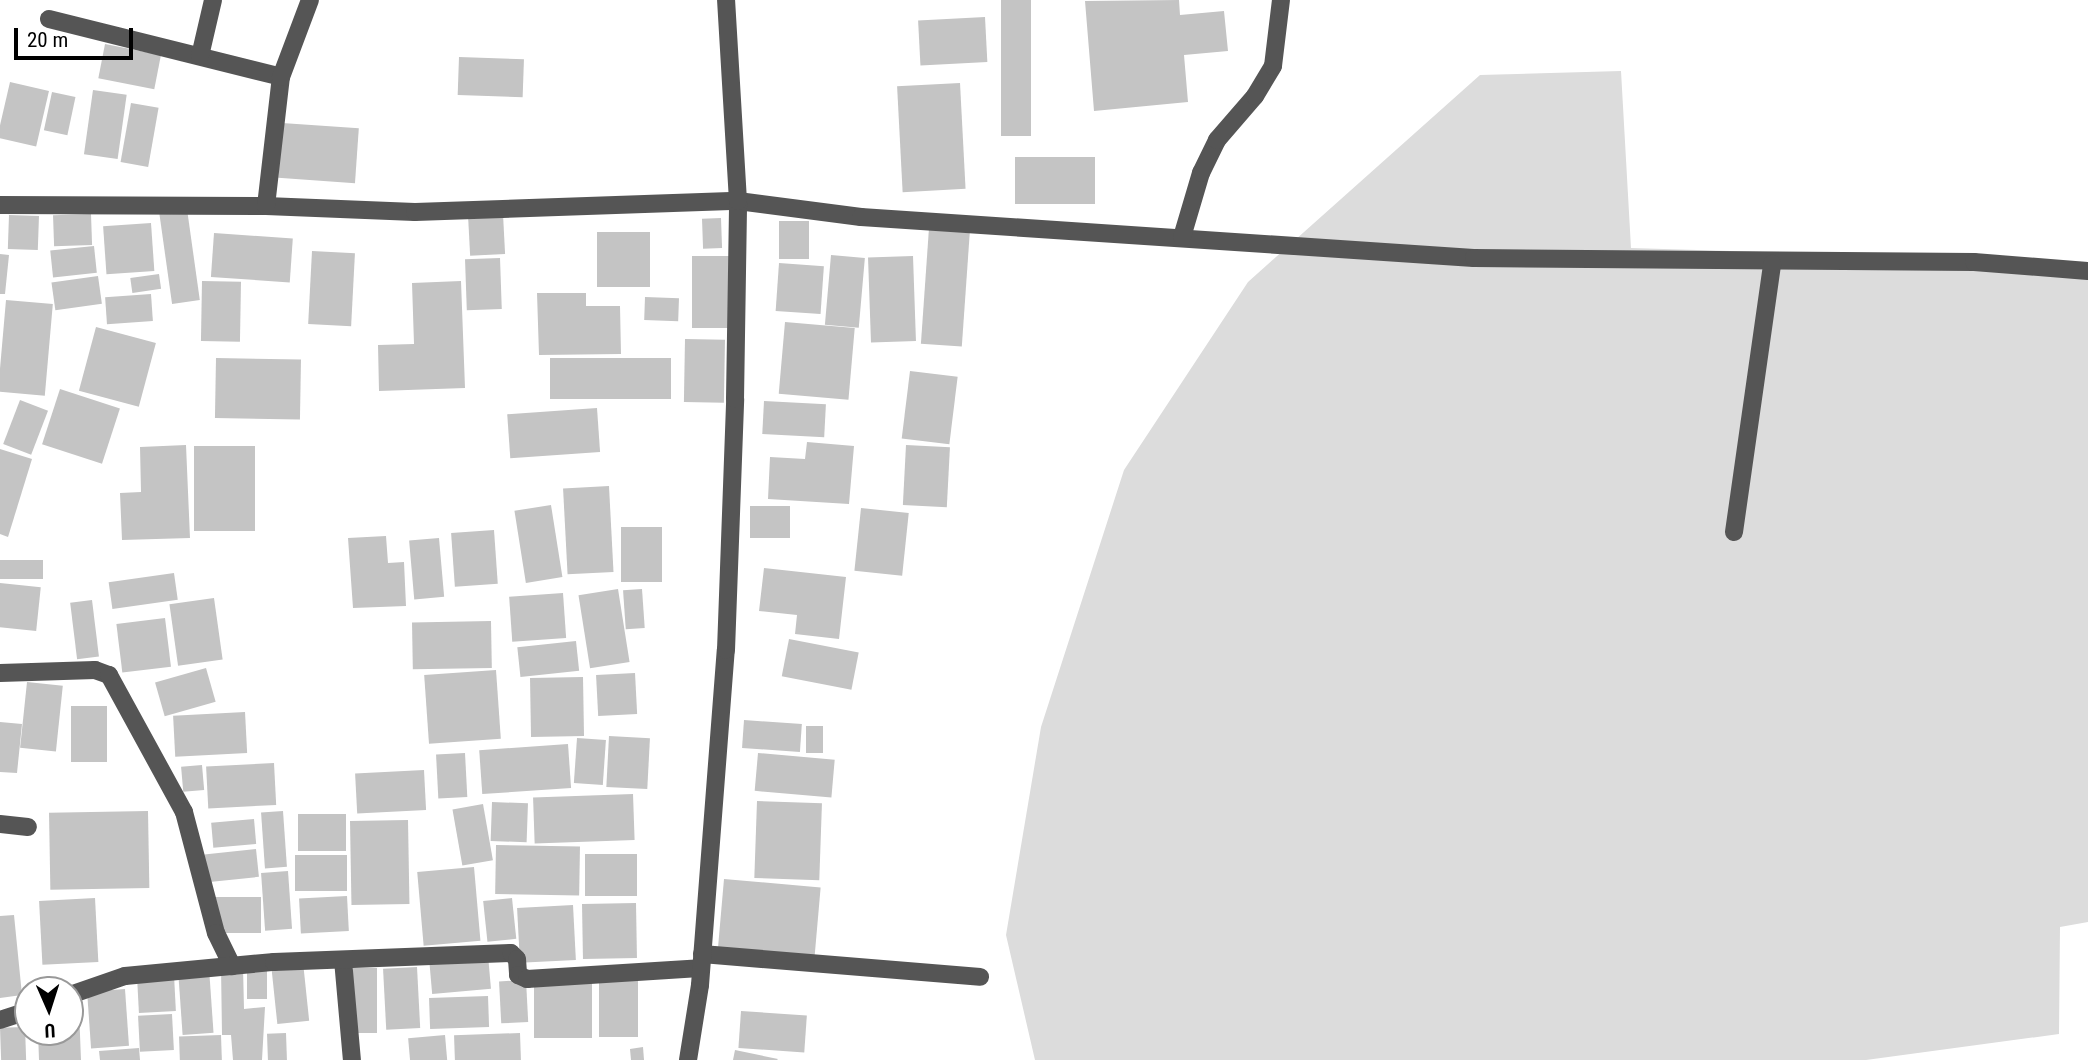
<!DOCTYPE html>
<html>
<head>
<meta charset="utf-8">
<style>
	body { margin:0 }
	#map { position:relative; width:2088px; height:1060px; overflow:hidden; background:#fff; font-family:"Roboto Condensed",sans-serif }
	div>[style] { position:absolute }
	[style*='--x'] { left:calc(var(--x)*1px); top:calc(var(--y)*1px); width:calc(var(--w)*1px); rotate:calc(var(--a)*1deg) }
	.green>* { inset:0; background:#dcdcdc }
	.building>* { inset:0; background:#c4c4c4; transform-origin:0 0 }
	.minor>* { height:18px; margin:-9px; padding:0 9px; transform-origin:9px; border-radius:9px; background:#555 }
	span { translate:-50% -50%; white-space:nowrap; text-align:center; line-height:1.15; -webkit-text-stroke:6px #fff; paint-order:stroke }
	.north { position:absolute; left:14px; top:976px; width:70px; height:70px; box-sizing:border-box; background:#fff; border:2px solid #999; border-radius:50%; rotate:177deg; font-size:19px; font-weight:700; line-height:28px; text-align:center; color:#000 }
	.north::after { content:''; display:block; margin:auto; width:24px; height:32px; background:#000; clip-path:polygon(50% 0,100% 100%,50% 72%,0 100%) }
	.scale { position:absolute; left:14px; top:28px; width:119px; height:32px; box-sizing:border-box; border:4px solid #000; border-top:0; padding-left:9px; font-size:21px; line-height:24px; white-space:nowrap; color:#000; -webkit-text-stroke:5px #fff; paint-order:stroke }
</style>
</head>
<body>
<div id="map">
	<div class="green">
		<div style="clip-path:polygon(1621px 71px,1631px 248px,2088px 262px,2088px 922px,2060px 927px,2059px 1034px,1866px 1060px,1035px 1060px,1006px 935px,1041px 727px,1124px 470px,1248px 282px,1480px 75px)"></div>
	</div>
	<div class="building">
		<div style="left:1001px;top:0;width:30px;height:136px"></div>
		<div style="clip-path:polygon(1179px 0,1180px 15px,1224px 11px,1228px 51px,1184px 55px,1188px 102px,1094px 111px,1085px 1px)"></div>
		<div style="left:985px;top:17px;width:45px;height:67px;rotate:87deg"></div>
		<div style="left:105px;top:44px;width:57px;height:35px;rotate:11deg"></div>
		<div style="left:459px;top:57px;width:65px;height:38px;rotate:2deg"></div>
		<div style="left:10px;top:82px;width:40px;height:57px;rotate:13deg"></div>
		<div style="left:960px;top:83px;width:106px;height:63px;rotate:87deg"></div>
		<div style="left:93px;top:90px;width:34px;height:65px;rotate:8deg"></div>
		<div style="left:52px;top:92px;width:24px;height:39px;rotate:12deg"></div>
		<div style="left:131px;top:103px;width:28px;height:60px;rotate:10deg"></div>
		<div style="left:282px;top:123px;width:77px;height:55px;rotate:4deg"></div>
		<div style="left:1095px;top:157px;width:47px;height:80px;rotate:90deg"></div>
		<div style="left:187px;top:209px;width:92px;height:28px;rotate:82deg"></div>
		<div style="left:91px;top:214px;width:31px;height:38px;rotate:88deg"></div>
		<div style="left:503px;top:214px;width:40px;height:35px;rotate:87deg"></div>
		<div style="left:9px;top:215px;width:30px;height:34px;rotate:2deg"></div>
		<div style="left:721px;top:218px;width:30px;height:19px;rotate:88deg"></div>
		<div style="left:809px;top:221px;width:38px;height:30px;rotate:90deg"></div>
		<div style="left:151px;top:223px;width:48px;height:48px;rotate:86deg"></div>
		<div style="left:929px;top:228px;width:41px;height:116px;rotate:4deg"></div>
		<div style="left:597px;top:232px;width:53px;height:55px"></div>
		<div style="left:214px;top:233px;width:79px;height:44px;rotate:4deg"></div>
		<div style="left:94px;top:246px;width:27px;height:44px;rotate:84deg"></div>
		<div style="left:312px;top:251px;width:43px;height:73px;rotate:3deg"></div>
		<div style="clip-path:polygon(0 254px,9px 255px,5px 294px,0 294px)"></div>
		<div style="left:831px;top:255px;width:34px;height:70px;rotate:5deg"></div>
		<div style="left:692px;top:256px;width:38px;height:72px"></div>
		<div style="left:913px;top:256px;width:85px;height:45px;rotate:88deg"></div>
		<div style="left:500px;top:258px;width:51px;height:35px;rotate:88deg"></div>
		<div style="left:779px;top:263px;width:45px;height:48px;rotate:4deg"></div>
		<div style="left:159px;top:274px;width:15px;height:29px;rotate:82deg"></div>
		<div style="left:98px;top:276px;width:28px;height:47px;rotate:82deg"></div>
		<div style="left:202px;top:281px;width:39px;height:60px;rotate:1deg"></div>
		<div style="clip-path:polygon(461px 281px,465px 388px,379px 391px,378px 345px,414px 344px,412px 283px)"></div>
		<div style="clip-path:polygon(537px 293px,586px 293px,586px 306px,620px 306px,621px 354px,539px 355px)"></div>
		<div style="left:151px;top:294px;width:27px;height:46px;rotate:86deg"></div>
		<div style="left:645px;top:297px;width:34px;height:23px;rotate:2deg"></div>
		<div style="left:6px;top:300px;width:47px;height:92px;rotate:5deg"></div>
		<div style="left:785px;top:322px;width:70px;height:72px;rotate:5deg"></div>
		<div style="left:96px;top:327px;width:62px;height:66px;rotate:15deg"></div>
		<div style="left:685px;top:339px;width:40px;height:63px;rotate:1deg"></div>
		<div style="left:216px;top:358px;width:85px;height:60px;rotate:1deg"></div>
		<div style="left:550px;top:358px;width:121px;height:41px"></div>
		<div style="left:910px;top:371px;width:48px;height:68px;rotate:7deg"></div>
		<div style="left:60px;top:389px;width:63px;height:58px;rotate:18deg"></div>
		<div style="left:20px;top:400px;width:30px;height:47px;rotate:21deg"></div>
		<div style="left:764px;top:401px;width:62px;height:33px;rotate:3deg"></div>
		<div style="left:597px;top:408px;width:44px;height:90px;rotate:86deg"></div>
		<div style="clip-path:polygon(807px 442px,854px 446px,849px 504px,768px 499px,770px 457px,805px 459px)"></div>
		<div style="clip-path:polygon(186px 445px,190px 538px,122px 540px,120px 493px,141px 492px,140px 447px)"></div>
		<div style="left:906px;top:445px;width:44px;height:60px;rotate:3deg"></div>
		<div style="left:255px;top:446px;width:85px;height:61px;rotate:90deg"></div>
		<div style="clip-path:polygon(0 449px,32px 459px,8px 537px,0 534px)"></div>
		<div style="left:609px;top:486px;width:86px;height:46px;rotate:87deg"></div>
		<div style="left:551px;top:505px;width:73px;height:37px;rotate:81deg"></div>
		<div style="left:750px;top:506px;width:40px;height:32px"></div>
		<div style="left:861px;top:508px;width:48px;height:63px;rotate:6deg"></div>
		<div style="left:621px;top:527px;width:41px;height:55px"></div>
		<div style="left:494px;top:530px;width:54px;height:43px;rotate:86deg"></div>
		<div style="clip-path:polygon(386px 536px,388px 563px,404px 562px,406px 606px,353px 608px,348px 538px)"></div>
		<div style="left:439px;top:538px;width:59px;height:30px;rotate:85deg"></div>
		<div style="left:43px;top:560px;width:19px;height:43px;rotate:90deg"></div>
		<div style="clip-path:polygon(764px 568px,846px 577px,839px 639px,795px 634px,797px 615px,759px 611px)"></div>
		<div style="left:174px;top:573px;width:27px;height:66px;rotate:82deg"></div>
		<div style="left:0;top:583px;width:41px;height:44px;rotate:6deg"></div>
		<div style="left:618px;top:589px;width:74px;height:40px;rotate:81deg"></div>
		<div style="left:642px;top:589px;width:39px;height:19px;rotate:86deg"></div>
		<div style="left:563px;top:593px;width:45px;height:54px;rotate:86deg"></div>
		<div style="left:214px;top:598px;width:62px;height:45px;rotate:82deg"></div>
		<div style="left:92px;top:600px;width:57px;height:22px;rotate:83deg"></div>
		<div style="left:165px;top:618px;width:49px;height:49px;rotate:83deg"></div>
		<div style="left:491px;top:621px;width:47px;height:79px;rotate:89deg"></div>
		<div style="left:789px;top:639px;width:71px;height:38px;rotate:11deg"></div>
		<div style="left:576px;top:641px;width:30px;height:59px;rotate:84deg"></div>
		<div style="left:206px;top:668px;width:35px;height:53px;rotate:74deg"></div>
		<div style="left:496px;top:670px;width:69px;height:72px;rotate:86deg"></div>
		<div style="left:635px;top:673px;width:41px;height:39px;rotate:87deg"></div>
		<div style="left:583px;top:677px;width:59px;height:53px;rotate:89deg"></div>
		<div style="left:27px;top:682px;width:36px;height:66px;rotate:6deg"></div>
		<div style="left:71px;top:706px;width:36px;height:56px"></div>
		<div style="left:245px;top:712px;width:41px;height:72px;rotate:87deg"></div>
		<div style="left:744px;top:720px;width:58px;height:28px;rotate:4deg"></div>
		<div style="clip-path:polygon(0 722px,22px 724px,17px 773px,0 772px)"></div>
		<div style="left:806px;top:726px;width:17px;height:27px"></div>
		<div style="left:609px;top:736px;width:41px;height:51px;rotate:3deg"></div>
		<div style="left:577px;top:738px;width:29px;height:45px;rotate:4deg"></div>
		<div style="left:568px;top:744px;width:44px;height:89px;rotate:86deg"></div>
		<div style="left:465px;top:753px;width:44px;height:29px;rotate:87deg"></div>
		<div style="left:758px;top:753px;width:77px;height:38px;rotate:5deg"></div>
		<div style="left:274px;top:763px;width:42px;height:68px;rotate:87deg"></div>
		<div style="left:202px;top:765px;width:25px;height:21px;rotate:85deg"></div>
		<div style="left:424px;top:770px;width:40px;height:69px;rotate:87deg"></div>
		<div style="left:633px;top:794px;width:46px;height:100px;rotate:88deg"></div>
		<div style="left:757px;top:801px;width:65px;height:77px;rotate:2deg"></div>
		<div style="left:492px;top:802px;width:36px;height:39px;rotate:2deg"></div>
		<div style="left:483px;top:804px;width:57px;height:31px;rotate:80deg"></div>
		<div style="left:148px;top:811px;width:77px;height:99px;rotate:89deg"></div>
		<div style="left:283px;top:811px;width:56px;height:22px;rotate:86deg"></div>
		<div style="left:298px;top:814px;width:48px;height:37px"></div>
		<div style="left:254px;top:819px;width:25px;height:43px;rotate:85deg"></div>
		<div style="left:408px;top:820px;width:84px;height:58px;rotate:89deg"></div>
		<div style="left:496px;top:845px;width:84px;height:49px;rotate:1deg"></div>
		<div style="left:256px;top:849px;width:28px;height:52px;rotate:84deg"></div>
		<div style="left:637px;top:854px;width:42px;height:52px;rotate:90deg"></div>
		<div style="left:347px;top:855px;width:36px;height:52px;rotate:90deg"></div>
		<div style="left:474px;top:867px;width:74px;height:57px;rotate:85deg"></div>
		<div style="left:288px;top:871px;width:58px;height:27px;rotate:86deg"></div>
		<div style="left:724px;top:879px;width:97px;height:70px;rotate:5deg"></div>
		<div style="left:347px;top:896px;width:35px;height:48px;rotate:87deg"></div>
		<div style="left:215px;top:897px;width:46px;height:36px"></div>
		<div style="left:95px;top:898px;width:64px;height:56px;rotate:87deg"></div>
		<div style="left:512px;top:898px;width:41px;height:29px;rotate:84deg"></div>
		<div style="left:636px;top:903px;width:55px;height:54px;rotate:89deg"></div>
		<div style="left:573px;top:905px;width:55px;height:56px;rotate:87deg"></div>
		<div style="clip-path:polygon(14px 915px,22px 995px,0 998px,0 916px)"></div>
		<div style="left:488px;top:955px;width:34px;height:59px;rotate:85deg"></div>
		<div style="left:303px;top:962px;width:59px;height:32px;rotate:84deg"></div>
		<div style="left:247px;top:965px;width:20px;height:34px"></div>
		<div style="clip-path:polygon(221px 967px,243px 967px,244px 1009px,265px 1007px,262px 1060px,233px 1060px,231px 1035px,222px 1035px)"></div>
		<div style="left:417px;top:967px;width:61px;height:34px;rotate:87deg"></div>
		<div style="left:209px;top:968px;width:65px;height:31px;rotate:86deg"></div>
		<div style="left:353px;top:968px;width:24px;height:65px"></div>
		<div style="left:174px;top:975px;width:36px;height:37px;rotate:87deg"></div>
		<div style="left:526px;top:980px;width:42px;height:27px;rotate:87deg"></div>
		<div style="left:599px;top:981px;width:39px;height:56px"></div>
		<div style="left:534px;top:983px;width:58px;height:55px"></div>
		<div style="left:125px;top:989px;width:57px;height:38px;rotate:86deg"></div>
		<div style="left:488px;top:996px;width:31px;height:59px;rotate:88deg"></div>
		<div style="clip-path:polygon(79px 1009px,81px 1060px,39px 1060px,38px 1032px,70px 1032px,70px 1010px)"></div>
		<div style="left:741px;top:1011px;width:66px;height:37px;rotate:4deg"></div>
		<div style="left:172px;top:1014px;width:36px;height:34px;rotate:87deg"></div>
		<div style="left:25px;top:1027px;width:33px;height:25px;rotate:88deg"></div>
		<div style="left:286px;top:1033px;width:27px;height:19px;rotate:88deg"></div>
		<div style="left:520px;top:1033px;width:27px;height:66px;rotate:88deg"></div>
		<div style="left:221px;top:1035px;width:25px;height:42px;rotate:88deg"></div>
		<div style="left:445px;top:1035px;width:25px;height:37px;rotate:85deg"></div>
		<div style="clip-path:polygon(643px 1047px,644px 1060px,631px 1060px,630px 1049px)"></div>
		<div style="clip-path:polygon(139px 1048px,140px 1060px,100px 1060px,99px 1051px)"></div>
		<div style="clip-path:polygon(735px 1050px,778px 1059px,777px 1060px,733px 1060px)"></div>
	</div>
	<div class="minor">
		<div style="--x:49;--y:19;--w:239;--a:14"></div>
		<div style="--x:200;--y:56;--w:57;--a:-76.9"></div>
		<div style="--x:0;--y:205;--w:266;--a:0.2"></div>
		<div style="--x:266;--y:206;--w:149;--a:2.3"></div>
		<div style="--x:415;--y:212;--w:323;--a:-2"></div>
		<div style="--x:738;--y:201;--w:124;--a:7.4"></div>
		<div style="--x:861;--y:217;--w:614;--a:3.83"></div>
		<div style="--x:1474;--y:258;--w:500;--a:0.46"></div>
		<div style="--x:1974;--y:262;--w:114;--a:4.5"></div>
		<div style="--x:266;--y:206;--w:130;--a:-83.4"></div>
		<div style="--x:281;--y:77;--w:82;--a:-69.4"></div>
		<div style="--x:1182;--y:237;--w:67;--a:-73.5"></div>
		<div style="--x:1201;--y:173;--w:37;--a:-64"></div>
		<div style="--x:1217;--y:140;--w:58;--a:-49.2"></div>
		<div style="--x:1255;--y:96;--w:35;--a:-59"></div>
		<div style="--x:1273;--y:66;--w:66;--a:-83.1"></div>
		<div style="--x:1734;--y:532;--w:271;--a:-81.9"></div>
		<div style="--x:0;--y:673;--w:95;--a:-1.8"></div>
		<div style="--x:95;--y:670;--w:15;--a:20"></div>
		<div style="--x:109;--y:675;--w:156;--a:61.3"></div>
		<div style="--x:184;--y:812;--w:125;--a:75.2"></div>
		<div style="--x:216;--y:933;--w:37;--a:64"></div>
		<div style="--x:0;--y:824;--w:28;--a:6"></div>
		<div style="--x:702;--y:954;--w:279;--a:4.7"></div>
		<div style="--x:343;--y:960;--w:100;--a:84.9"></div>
		<div style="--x:70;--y:995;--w:58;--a:-19.1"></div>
		<div style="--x:125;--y:976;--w:150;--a:-5.4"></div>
		<div style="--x:274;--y:962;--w:237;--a:-2.2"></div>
		<div style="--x:511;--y:953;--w:8;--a:45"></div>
		<div style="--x:517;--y:959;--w:16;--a:86"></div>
		<div style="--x:518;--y:975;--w:10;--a:24"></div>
		<div style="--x:527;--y:979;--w:173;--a:-3.6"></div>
		<div style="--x:0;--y:1020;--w:29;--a:-18"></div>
		<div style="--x:688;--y:1060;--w:76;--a:-80.9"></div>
		<div style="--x:700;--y:985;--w:336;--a:-85.6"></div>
		<div style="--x:726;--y:650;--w:251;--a:-87.9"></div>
		<div style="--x:735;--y:399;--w:198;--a:-89.1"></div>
		<div style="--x:738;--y:201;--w:201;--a:-93.4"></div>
	</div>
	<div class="north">U</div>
	<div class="scale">20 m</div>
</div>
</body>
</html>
